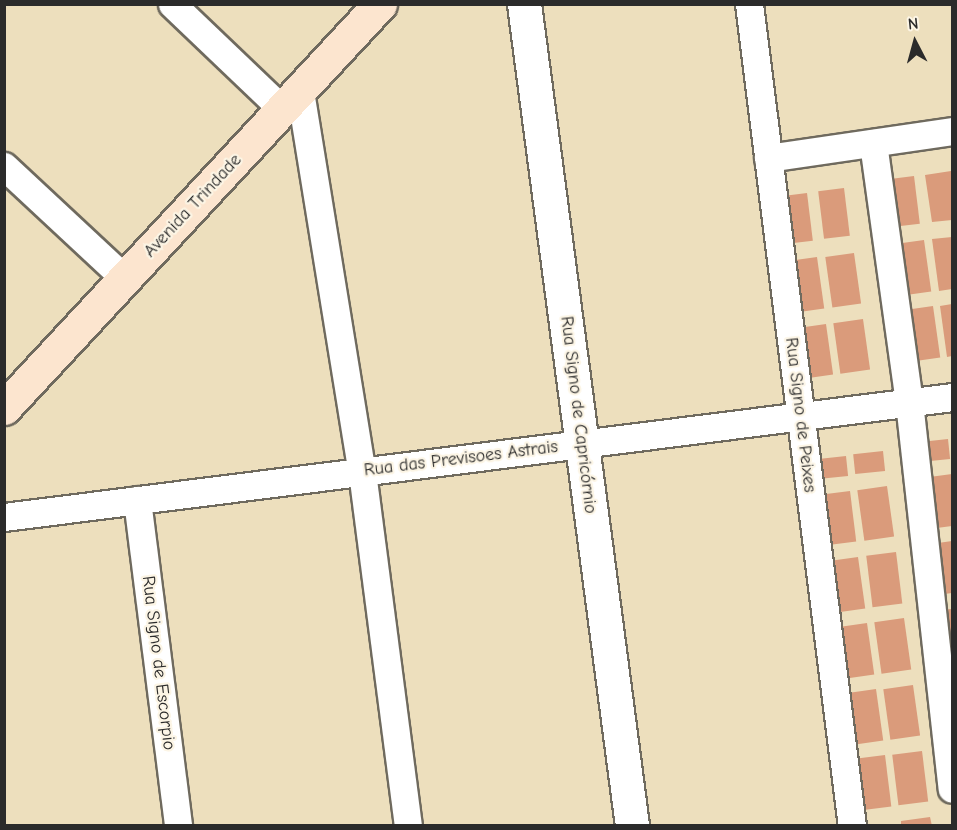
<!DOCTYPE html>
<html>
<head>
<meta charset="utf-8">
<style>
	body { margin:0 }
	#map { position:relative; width:957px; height:830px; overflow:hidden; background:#eddfbd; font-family:"Comic Neue",sans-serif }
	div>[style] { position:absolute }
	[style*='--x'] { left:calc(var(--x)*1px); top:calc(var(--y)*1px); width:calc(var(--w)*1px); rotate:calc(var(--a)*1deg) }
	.building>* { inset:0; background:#da9b7b; transform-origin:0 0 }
	.roads { filter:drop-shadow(2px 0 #6f6a5e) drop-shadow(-2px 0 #6f6a5e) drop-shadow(0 2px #6f6a5e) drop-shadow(0 -2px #6f6a5e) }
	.minor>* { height:27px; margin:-13.5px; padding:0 13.5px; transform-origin:13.5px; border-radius:13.5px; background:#fff }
	.tertiary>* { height:33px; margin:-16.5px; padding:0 16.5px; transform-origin:16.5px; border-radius:16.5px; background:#fff }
	.secondary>* { height:33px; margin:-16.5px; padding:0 16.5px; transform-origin:16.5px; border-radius:16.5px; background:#fce5cf }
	span { translate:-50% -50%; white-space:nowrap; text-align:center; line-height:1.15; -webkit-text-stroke:4.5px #fcf5e5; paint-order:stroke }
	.street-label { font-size:18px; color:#2b2b2b }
	.frame { position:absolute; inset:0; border:6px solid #2b2b2b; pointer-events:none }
	.north { position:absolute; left:885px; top:12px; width:60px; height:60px; -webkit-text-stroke:4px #fcf5e5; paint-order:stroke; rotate:354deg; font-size:16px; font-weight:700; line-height:24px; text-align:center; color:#2b2b2b }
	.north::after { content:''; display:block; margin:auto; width:21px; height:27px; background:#2b2b2b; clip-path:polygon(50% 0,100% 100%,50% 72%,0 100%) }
</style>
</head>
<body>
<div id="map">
	<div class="building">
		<div style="clip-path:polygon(951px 171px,952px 220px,932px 222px,925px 175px)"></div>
		<div style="left:914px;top:176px;width:48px;height:26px;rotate:83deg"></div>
		<div style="left:844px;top:188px;width:48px;height:26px;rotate:83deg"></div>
		<div style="left:807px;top:193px;width:48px;height:26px;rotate:83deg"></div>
		<div style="clip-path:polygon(952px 237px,952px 289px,939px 291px,932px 239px)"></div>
		<div style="left:924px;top:240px;width:52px;height:29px;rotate:82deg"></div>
		<div style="left:854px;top:253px;width:51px;height:29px;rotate:82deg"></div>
		<div style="left:817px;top:257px;width:52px;height:29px;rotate:82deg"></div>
		<div style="clip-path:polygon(952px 304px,952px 356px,947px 357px,940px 306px)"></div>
		<div style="left:933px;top:306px;width:52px;height:30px;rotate:82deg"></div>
		<div style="left:863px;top:319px;width:51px;height:30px;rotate:82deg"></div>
		<div style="left:826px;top:324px;width:51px;height:30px;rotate:82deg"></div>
		<div style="left:948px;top:439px;width:20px;height:30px;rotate:84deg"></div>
		<div style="left:883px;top:451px;width:20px;height:30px;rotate:84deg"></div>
		<div style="left:846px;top:456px;width:20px;height:30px;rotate:84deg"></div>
		<div style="clip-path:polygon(952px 474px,952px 526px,929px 529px,922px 478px)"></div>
		<div style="left:887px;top:486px;width:51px;height:30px;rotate:82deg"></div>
		<div style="left:850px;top:491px;width:51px;height:30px;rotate:83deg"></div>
		<div style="clip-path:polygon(952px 541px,952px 593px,937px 595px,931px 544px)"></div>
		<div style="left:896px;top:552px;width:52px;height:30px;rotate:83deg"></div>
		<div style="left:858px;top:557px;width:52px;height:29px;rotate:82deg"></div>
		<div style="clip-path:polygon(952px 609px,952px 661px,946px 662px,939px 610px)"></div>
		<div style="left:904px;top:618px;width:52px;height:30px;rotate:82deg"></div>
		<div style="left:867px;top:623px;width:52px;height:30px;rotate:82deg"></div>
		<div style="left:913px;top:685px;width:51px;height:30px;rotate:82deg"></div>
		<div style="left:876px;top:689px;width:52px;height:30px;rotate:82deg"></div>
		<div style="left:922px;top:751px;width:51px;height:30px;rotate:83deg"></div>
		<div style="left:885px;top:755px;width:52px;height:30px;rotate:83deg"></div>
		<div style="clip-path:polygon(930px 817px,932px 826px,901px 826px,901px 821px)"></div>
	</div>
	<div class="roads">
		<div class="minor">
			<div style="--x:172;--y:4;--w:153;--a:43.7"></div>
			<div style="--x:749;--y:4;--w:828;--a:82.86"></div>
			<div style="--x:300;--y:91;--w:386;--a:80.8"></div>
			<div style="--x:362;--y:472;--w:357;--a:82.6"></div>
			<div style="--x:873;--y:143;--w:261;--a:82.1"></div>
			<div style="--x:909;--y:402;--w:389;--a:83.7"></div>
			<div style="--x:768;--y:158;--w:186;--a:-8.3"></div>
			<div style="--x:4;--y:166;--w:166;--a:43"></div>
			<div style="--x:137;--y:500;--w:329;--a:82.8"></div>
			<div style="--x:4;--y:517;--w:956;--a:-7.21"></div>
		</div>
		<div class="tertiary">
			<div style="--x:524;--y:4;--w:829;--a:82.51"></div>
		</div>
		<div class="secondary">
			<div style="--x:4;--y:408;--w:552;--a:-47.06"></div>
		</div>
	</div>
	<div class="street-label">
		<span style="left:193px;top:206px;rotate:-47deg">Avenida Trindade</span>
		<span style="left:578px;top:415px;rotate:83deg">Rua Signo de Capricórnio</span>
		<span style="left:800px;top:415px;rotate:83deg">Rua Signo de Peixes</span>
		<span style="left:461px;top:459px;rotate:-7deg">Rua das Previsoes Astrais</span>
		<span style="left:158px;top:663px;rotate:83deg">Rua Signo de Escorpio</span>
	</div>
	<div class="frame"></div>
	<div class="north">N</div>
</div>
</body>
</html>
